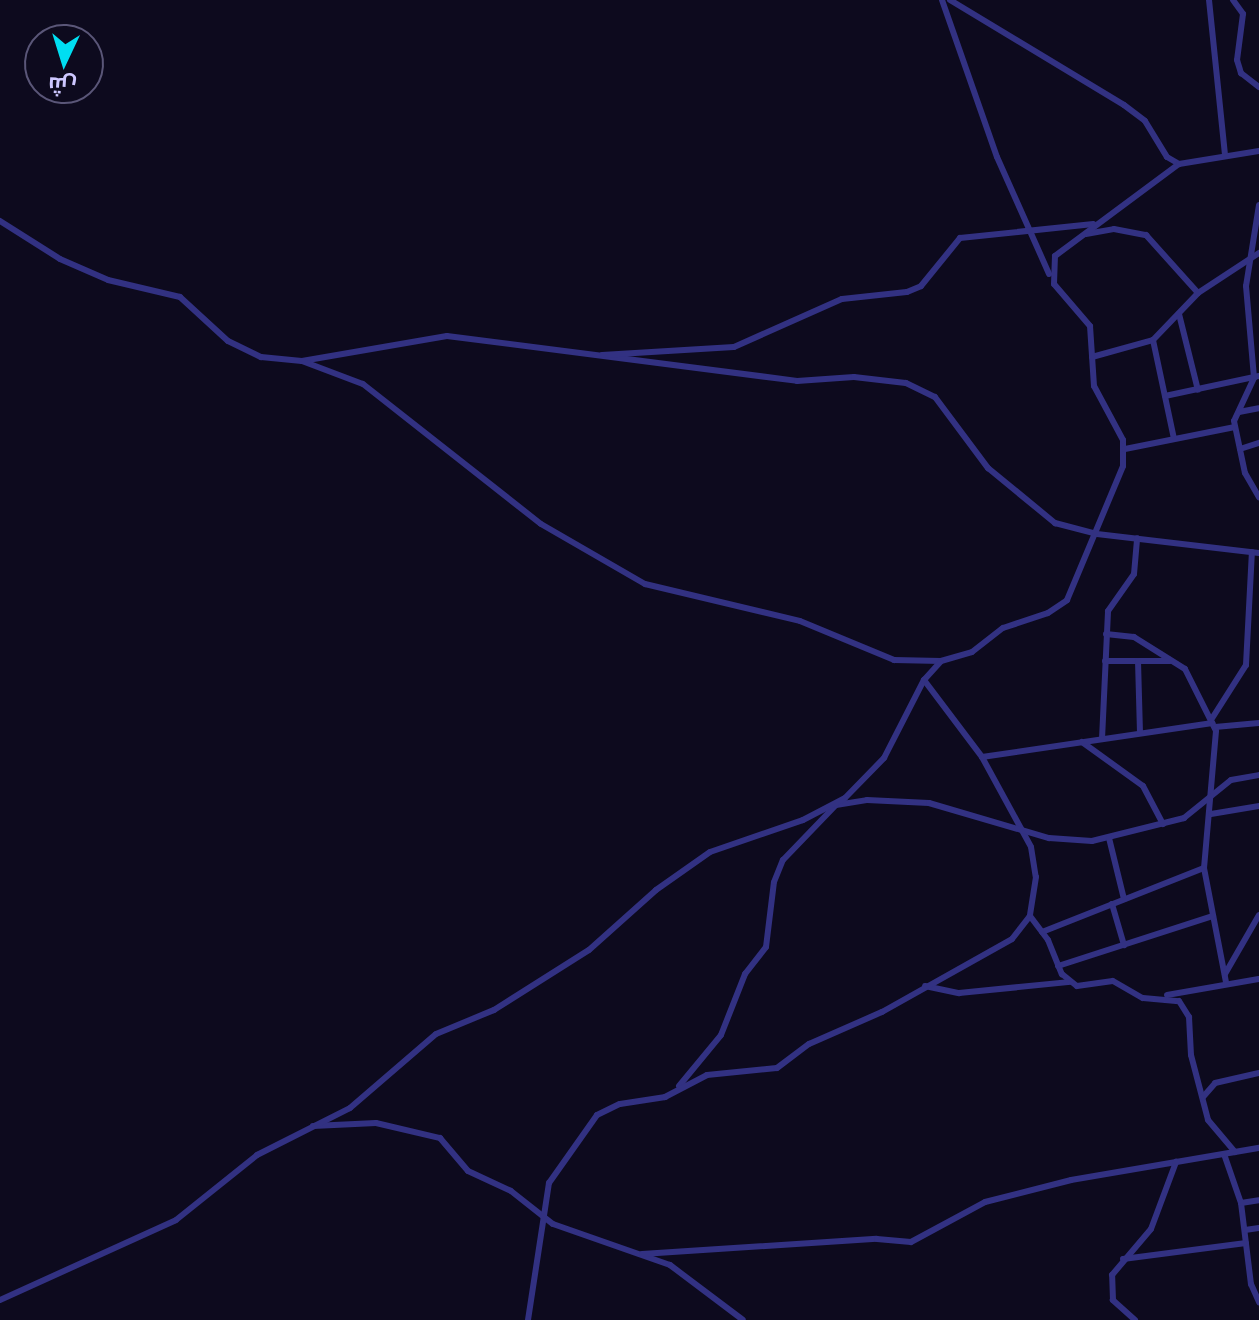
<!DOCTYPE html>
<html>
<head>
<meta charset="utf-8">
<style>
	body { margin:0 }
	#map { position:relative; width:1259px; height:1320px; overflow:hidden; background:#0d0a1e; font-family:Commissioner,Cairo,sans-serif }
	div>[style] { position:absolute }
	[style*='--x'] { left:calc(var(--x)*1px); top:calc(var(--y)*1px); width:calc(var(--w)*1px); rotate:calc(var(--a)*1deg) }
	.street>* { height:6px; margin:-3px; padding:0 3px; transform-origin:3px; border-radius:3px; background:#323182 }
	span { translate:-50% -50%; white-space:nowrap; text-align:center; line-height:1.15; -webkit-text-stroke:7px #0d0a1e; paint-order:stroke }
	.north { position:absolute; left:24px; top:24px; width:80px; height:80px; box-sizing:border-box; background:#0d0a1e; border:2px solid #5a5678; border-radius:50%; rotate:184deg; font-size:22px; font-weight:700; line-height:32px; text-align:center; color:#cdc7ff }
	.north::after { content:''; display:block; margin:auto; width:28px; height:36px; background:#00def2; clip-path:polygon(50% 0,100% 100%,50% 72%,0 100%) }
</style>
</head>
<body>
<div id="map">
	<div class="street">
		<div style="--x:942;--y:0;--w:166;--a:70.7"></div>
		<div style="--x:997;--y:157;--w:128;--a:66"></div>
		<div style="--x:950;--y:0;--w:203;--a:31.1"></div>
		<div style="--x:1124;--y:105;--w:26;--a:37"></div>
		<div style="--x:1145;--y:121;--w:42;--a:58.6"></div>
		<div style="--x:1167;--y:157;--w:14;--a:30"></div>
		<div style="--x:1209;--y:0;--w:155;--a:84.1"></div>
		<div style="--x:1233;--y:0;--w:17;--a:54"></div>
		<div style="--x:1243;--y:14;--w:46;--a:97.4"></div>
		<div style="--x:1237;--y:60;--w:14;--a:73"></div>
		<div style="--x:1241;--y:73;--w:23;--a:38"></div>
		<div style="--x:1259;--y:205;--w:82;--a:99.1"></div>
		<div style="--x:1246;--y:286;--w:92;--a:85"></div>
		<div style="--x:1254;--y:378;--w:47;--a:114.9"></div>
		<div style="--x:1234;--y:421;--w:53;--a:78.1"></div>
		<div style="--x:1245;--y:473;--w:28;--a:60"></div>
		<div style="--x:0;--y:221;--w:71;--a:32.3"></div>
		<div style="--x:60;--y:259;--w:52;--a:23.6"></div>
		<div style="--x:108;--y:280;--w:74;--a:13.3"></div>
		<div style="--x:180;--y:297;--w:65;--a:42.5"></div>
		<div style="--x:228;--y:341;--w:37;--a:26"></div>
		<div style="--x:261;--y:357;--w:41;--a:5.6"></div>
		<div style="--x:302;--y:361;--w:147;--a:-9.8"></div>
		<div style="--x:447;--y:336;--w:353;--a:7.3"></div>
		<div style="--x:797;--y:381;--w:57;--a:-4"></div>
		<div style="--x:854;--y:377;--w:52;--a:6.6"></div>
		<div style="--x:906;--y:383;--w:32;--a:26"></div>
		<div style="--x:935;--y:397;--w:89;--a:53.3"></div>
		<div style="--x:988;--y:468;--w:87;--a:39.4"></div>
		<div style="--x:1055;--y:523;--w:43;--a:14.7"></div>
		<div style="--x:1097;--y:534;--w:163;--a:6.7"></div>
		<div style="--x:1086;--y:234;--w:28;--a:-10"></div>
		<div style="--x:1114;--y:229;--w:33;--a:11"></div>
		<div style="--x:1146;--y:235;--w:78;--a:48.1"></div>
		<div style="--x:1179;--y:314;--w:78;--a:76"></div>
		<div style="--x:1153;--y:340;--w:101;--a:78"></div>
		<div style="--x:602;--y:355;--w:132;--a:-3.5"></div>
		<div style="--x:734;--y:347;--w:118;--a:-24"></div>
		<div style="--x:842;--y:299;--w:65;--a:-6.1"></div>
		<div style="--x:907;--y:292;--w:15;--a:-23"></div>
		<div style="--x:921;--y:286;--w:62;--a:-50.9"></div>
		<div style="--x:960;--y:238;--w:134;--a:-6"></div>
		<div style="--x:1092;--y:357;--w:63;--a:-15.6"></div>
		<div style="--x:1153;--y:340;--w:65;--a:-46.2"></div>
		<div style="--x:1198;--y:293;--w:73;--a:-33.3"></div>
		<div style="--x:302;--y:361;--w:65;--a:20.7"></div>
		<div style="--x:363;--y:384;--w:226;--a:38.2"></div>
		<div style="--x:541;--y:524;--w:120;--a:30"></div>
		<div style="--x:645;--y:584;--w:159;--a:13.4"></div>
		<div style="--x:800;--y:621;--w:102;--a:22.5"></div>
		<div style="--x:894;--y:660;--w:47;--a:1.2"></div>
		<div style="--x:941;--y:661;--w:32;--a:-16"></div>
		<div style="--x:972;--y:652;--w:39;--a:-38"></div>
		<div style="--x:1003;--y:628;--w:47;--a:-18.4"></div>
		<div style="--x:1048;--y:613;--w:23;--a:-34"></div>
		<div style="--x:1067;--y:600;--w:145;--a:-67.3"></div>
		<div style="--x:1123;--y:466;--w:26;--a:-90"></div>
		<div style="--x:1123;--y:440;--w:61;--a:-118.2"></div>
		<div style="--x:1094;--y:386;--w:60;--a:-93.8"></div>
		<div style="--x:1090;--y:326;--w:55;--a:-130.6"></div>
		<div style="--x:1054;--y:284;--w:28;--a:-88"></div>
		<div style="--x:1055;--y:256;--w:154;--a:-36.6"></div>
		<div style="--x:1179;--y:164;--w:81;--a:-9.2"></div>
		<div style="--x:1165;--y:396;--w:96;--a:-12"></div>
		<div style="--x:1239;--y:412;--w:20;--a:-11"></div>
		<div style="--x:1125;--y:449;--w:112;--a:-11.3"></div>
		<div style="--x:1240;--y:449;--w:20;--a:-18"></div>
		<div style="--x:1106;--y:634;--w:28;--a:6"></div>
		<div style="--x:1134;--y:637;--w:60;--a:32.1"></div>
		<div style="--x:1185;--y:669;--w:69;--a:63.4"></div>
		<div style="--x:1216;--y:731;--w:138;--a:95"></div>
		<div style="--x:1204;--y:868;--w:116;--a:79.1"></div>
		<div style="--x:1105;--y:661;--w:65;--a:0"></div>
		<div style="--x:1138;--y:661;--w:72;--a:88.4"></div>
		<div style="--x:924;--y:680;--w:96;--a:53"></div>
		<div style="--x:982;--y:757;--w:102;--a:61.4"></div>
		<div style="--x:1031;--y:847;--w:30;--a:81"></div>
		<div style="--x:1036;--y:877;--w:39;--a:99"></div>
		<div style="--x:1030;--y:916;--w:30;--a:53"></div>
		<div style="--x:1048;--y:940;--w:37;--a:68"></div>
		<div style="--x:1062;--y:974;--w:19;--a:39"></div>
		<div style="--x:1077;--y:986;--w:36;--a:-8"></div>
		<div style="--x:1113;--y:981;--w:34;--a:30"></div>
		<div style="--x:1143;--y:998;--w:36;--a:5"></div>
		<div style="--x:1179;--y:1001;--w:19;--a:58"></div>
		<div style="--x:1189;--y:1017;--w:38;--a:87"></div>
		<div style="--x:1191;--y:1055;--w:67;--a:75.3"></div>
		<div style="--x:1208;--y:1120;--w:42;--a:49.8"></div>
		<div style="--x:1211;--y:720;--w:65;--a:-57.5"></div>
		<div style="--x:1246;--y:665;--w:113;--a:-87"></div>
		<div style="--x:1215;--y:727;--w:44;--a:-5.2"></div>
		<div style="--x:1102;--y:739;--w:128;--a:-87.3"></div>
		<div style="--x:1108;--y:611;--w:45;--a:-54.9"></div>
		<div style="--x:1134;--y:574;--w:36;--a:-85"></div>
		<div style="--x:1082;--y:742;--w:75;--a:35.8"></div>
		<div style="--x:1143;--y:786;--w:43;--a:62.2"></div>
		<div style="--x:982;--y:757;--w:233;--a:-8.4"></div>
		<div style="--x:845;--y:798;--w:56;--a:-45.7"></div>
		<div style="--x:884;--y:758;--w:88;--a:-62.9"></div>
		<div style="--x:924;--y:680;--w:24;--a:-48"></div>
		<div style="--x:836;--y:805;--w:31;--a:-9"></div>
		<div style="--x:867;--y:800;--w:62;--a:2.8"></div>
		<div style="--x:929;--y:803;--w:125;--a:16.3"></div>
		<div style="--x:1049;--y:838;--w:43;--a:4"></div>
		<div style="--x:1092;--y:841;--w:95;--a:-14"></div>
		<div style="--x:1184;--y:818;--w:60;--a:-39"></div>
		<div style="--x:1231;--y:780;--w:28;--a:-10"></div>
		<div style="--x:1211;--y:814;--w:49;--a:-9.5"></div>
		<div style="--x:1109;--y:838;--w:63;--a:76.2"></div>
		<div style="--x:1112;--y:904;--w:43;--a:73.7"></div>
		<div style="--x:1042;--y:932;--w:174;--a:-21.6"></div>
		<div style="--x:1058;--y:966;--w:163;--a:-17.9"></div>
		<div style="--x:1225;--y:974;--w:68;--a:-60"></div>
		<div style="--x:925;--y:986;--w:35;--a:12"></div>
		<div style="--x:959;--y:993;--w:112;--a:-5.7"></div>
		<div style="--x:1167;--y:995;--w:93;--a:-9.9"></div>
		<div style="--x:679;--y:1086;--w:66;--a:-50.5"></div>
		<div style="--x:721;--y:1035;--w:66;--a:-68.5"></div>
		<div style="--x:745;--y:974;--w:34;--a:-52"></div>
		<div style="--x:766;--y:947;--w:65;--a:-83"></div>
		<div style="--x:774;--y:882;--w:24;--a:-68"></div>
		<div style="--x:783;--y:860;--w:76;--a:-46.1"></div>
		<div style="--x:1203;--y:1097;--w:18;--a:-49"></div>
		<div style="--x:1215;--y:1083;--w:45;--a:-12.8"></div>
		<div style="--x:313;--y:1126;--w:63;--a:-2.7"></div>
		<div style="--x:376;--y:1123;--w:66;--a:13.2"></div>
		<div style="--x:440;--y:1138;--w:43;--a:49.7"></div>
		<div style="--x:468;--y:1171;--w:47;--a:24.9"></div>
		<div style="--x:511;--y:1191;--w:53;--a:38.2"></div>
		<div style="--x:553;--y:1224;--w:124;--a:19.3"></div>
		<div style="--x:670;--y:1265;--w:91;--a:37"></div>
		<div style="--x:1224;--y:1154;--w:52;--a:70.9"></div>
		<div style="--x:1241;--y:1203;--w:82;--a:83"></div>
		<div style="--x:1251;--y:1284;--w:20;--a:66"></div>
		<div style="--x:1241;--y:1203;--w:18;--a:-9"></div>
		<div style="--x:1245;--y:1230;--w:14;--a:-8"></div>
		<div style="--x:642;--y:1254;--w:235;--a:-3.7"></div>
		<div style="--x:877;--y:1239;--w:34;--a:5"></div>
		<div style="--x:911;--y:1242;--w:84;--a:-28.4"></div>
		<div style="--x:985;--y:1202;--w:89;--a:-14.3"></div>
		<div style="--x:1071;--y:1180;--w:191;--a:-9.7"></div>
		<div style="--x:1123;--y:1259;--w:124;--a:-7.4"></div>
		<div style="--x:0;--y:1300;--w:193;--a:-24.4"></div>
		<div style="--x:176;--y:1220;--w:104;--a:-38.7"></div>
		<div style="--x:257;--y:1155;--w:104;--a:-26.8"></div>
		<div style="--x:350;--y:1108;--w:113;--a:-40.7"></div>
		<div style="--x:436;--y:1034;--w:63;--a:-22.5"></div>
		<div style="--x:494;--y:1010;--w:112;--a:-32.3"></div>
		<div style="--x:589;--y:950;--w:90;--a:-41.8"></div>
		<div style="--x:656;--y:890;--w:66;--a:-35.1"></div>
		<div style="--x:710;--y:852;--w:98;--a:-19"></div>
		<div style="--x:803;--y:820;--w:47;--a:-27.6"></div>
		<div style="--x:528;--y:1320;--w:139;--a:-81.3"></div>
		<div style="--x:549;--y:1183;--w:83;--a:-54.8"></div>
		<div style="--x:597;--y:1115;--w:25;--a:-26"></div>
		<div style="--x:620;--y:1104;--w:46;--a:-8.8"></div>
		<div style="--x:665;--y:1097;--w:47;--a:-27.6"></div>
		<div style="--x:707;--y:1075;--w:70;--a:-5.7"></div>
		<div style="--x:777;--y:1068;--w:40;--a:-37"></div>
		<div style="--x:809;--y:1044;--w:80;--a:-23.7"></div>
		<div style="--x:882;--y:1012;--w:149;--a:-29.3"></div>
		<div style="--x:1012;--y:939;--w:29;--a:-52"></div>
		<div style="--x:1135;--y:1320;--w:30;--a:-138"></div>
		<div style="--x:1113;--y:1300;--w:25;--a:-92"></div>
		<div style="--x:1112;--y:1275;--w:60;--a:-49.7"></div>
		<div style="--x:1151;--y:1229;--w:72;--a:-69.5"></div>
	</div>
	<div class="north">ش</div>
</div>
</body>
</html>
